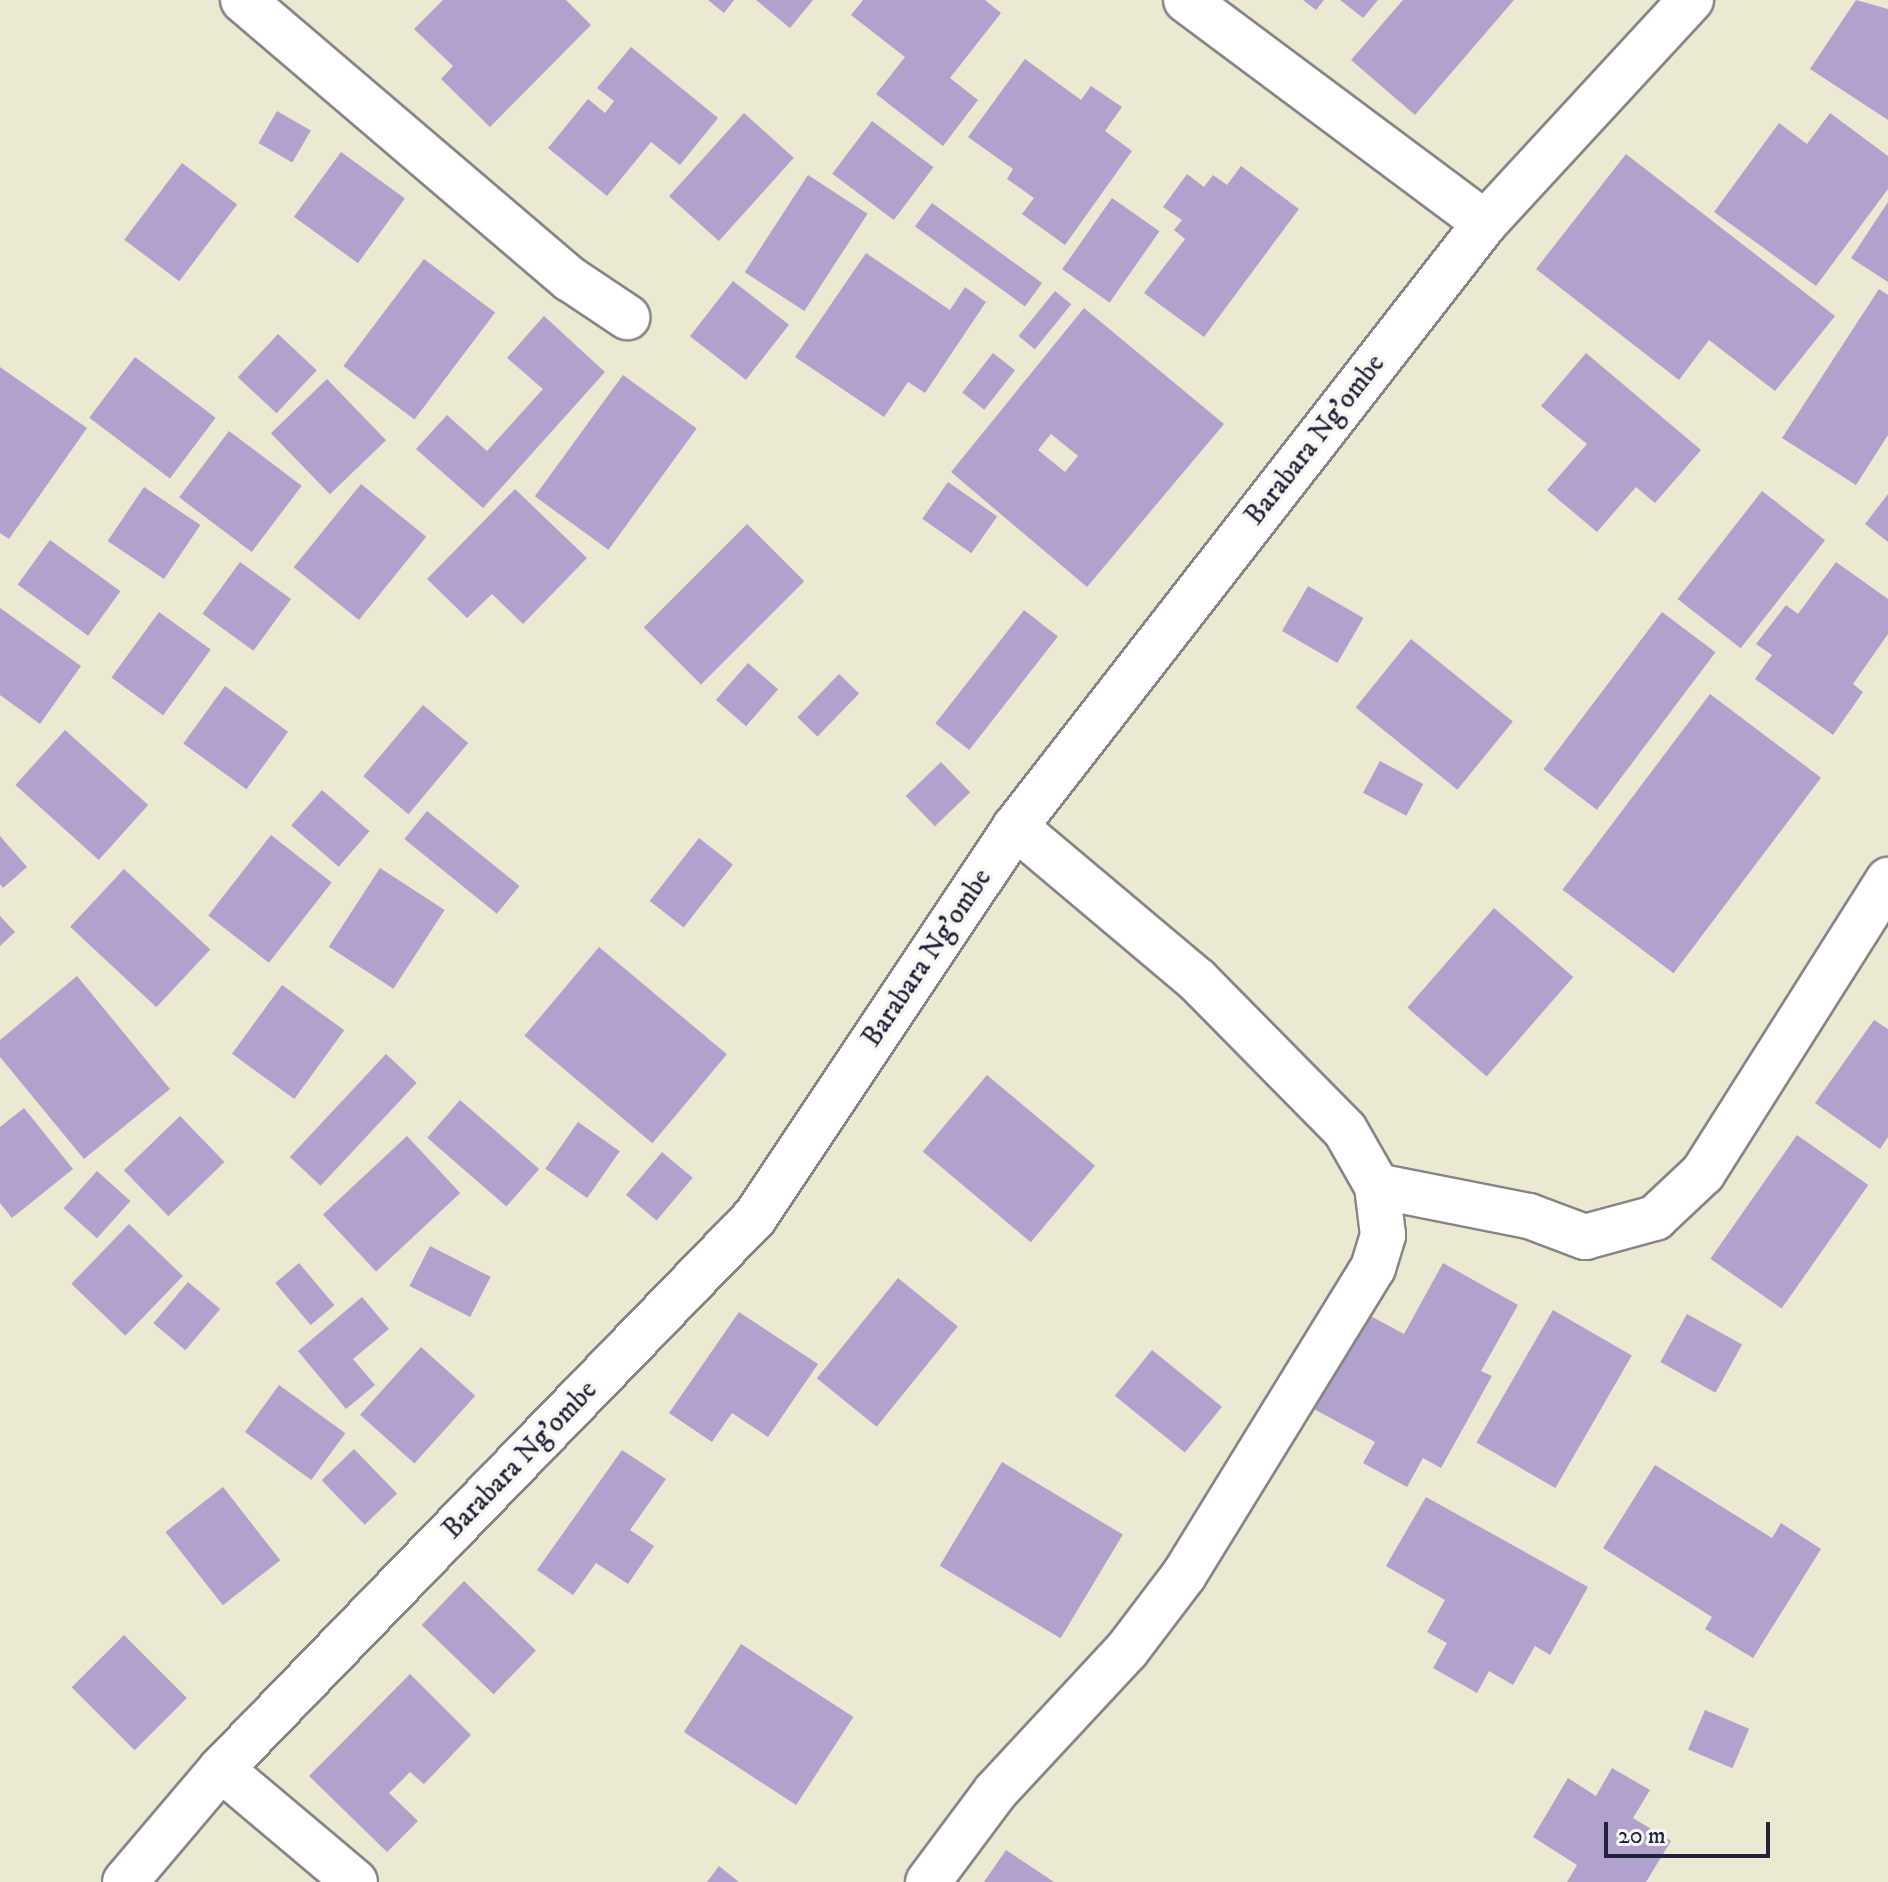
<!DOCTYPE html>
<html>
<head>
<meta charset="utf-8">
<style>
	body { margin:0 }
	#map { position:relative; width:1888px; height:1882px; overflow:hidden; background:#ece9d2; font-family:"IM FELL DW Pica",serif }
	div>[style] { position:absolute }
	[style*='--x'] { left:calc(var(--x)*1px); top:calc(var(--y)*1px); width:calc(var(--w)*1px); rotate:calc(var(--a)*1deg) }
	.building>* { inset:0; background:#b0a2cd; transform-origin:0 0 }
	.roads { filter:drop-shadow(2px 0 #878686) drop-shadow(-2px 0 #878686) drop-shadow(0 2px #878686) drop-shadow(0 -2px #878686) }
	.minor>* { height:44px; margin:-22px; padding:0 22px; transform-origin:22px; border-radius:22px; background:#fff }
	span { translate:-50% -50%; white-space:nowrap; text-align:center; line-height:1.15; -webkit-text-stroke:7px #f6f6f2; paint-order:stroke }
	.street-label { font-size:28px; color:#22223b }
	.scale { position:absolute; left:1604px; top:1822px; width:166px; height:36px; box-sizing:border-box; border:4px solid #22223b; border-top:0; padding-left:10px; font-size:24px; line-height:28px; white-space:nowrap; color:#22223b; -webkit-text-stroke:6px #f6f6f2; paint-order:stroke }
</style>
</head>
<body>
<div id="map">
	<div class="building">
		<div style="clip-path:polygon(443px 0,566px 0,591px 25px,490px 127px,441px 79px,453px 66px,414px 29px)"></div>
		<div style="clip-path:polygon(708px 0,734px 0,724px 13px)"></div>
		<div style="clip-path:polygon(756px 0,813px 0,790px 28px)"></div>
		<div style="clip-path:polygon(863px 0,985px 0,1001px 13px,950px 78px,978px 100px,943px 146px,876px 94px,905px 57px,851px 15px)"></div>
		<div style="clip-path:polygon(1303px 0,1324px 0,1316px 10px)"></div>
		<div style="clip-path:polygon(1340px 0,1378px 0,1363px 18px)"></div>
		<div style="clip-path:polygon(1403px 0,1514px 0,1415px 115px,1351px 60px)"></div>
		<div style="clip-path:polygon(1856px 0,1888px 9px,1888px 120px,1810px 69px)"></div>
		<div style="clip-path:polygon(631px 47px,718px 118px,680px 165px,651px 142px,607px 196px,548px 148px,588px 99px,605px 113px,614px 101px,597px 88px)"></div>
		<div style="clip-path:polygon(1025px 59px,1081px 100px,1091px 86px,1122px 107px,1105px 131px,1132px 151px,1065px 245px,1022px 214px,1034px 198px,1007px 179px,1013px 169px,968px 137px)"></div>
		<div style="left:277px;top:111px;width:39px;height:37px;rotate:30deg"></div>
		<div style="left:744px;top:113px;width:67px;height:112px;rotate:42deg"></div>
		<div style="clip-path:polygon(1830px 113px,1888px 156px,1888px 189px,1816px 286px,1714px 212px,1779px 123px,1807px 144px)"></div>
		<div style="left:872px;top:121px;width:77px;height:66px;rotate:37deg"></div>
		<div style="left:341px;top:152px;width:79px;height:80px;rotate:36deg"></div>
		<div style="clip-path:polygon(1626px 154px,1835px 316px,1775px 391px,1709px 340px,1679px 380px,1536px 269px)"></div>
		<div style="left:182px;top:163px;width:69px;height:96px;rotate:37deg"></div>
		<div style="clip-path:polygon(1241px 166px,1299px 209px,1204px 337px,1144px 293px,1185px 239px,1174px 230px,1182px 220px,1163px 207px,1187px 174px,1204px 187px,1213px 175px,1227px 185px)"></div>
		<div style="left:808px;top:175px;width:71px;height:116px;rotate:33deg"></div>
		<div style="left:1112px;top:198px;width:58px;height:87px;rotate:35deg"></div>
		<div style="clip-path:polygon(1888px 202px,1888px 282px,1851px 258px)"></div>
		<div style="left:932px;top:203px;width:136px;height:29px;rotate:36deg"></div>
		<div style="clip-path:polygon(866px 253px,950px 310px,965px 287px,986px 302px,925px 393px,908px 382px,884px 417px,795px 357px)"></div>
		<div style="left:424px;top:259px;width:89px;height:134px;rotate:37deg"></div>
		<div style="left:733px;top:281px;width:71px;height:70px;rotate:38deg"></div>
		<div style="clip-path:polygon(1879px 289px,1888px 295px,1888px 435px,1856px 485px,1782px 438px)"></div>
		<div style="left:1055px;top:291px;width:21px;height:58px;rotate:39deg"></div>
		<div style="clip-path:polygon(evenodd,1084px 308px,1224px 424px,1087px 587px,951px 472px,1084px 308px,1051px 434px,1078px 456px,1065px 472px,1038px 450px,1051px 434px)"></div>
		<div style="clip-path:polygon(544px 316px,605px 372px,483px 508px,416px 449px,447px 415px,487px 451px,543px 389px,507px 358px)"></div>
		<div style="left:278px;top:334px;width:53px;height:59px;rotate:43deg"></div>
		<div style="left:993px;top:353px;width:28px;height:50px;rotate:38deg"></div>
		<div style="clip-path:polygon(1586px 353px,1701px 450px,1655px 503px,1636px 487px,1597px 532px,1547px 490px,1587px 444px,1541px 406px)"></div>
		<div style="left:135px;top:357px;width:101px;height:76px;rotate:37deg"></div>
		<div style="clip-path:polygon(0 367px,87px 428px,9px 539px,0 533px)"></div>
		<div style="left:623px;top:375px;width:91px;height:150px;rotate:36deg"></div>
		<div style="left:327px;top:379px;width:85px;height:78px;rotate:46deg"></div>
		<div style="left:229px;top:431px;width:91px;height:83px;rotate:37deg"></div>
		<div style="left:948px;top:482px;width:60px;height:45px;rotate:35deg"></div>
		<div style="left:361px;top:484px;width:84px;height:107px;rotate:39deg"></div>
		<div style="left:144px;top:487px;width:68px;height:65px;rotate:34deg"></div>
		<div style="clip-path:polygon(515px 489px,587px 558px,523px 624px,492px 594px,467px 618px,427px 579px)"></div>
		<div style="left:1762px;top:491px;width:80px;height:137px;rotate:38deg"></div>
		<div style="clip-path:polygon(1888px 494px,1888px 542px,1865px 524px)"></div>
		<div style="left:747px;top:524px;width:81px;height:146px;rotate:45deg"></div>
		<div style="left:50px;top:540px;width:87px;height:55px;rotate:36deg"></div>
		<div style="left:240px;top:562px;width:63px;height:64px;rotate:36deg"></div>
		<div style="clip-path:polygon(1836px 562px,1888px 599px,1888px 634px,1853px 684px,1863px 692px,1833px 735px,1755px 679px,1772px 655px,1756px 644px,1786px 605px,1798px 614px)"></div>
		<div style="left:1308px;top:586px;width:64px;height:52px;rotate:30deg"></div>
		<div style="clip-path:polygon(0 608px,81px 666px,40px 724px,0 695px)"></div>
		<div style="left:1024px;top:610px;width:43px;height:144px;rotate:38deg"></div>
		<div style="left:159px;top:612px;width:64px;height:81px;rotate:36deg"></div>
		<div style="left:1662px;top:612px;width:67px;height:197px;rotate:37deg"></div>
		<div style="left:1411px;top:639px;width:131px;height:88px;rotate:39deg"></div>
		<div style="left:748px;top:663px;width:40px;height:49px;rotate:41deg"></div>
		<div style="left:839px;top:674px;width:28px;height:60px;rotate:44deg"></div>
		<div style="left:225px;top:686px;width:78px;height:71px;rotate:36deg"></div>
		<div style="left:1710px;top:694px;width:139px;height:245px;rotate:37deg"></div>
		<div style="left:423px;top:705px;width:59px;height:93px;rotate:40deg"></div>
		<div style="left:65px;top:730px;width:112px;height:74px;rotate:42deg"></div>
		<div style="left:1380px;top:761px;width:49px;height:36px;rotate:28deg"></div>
		<div style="left:941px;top:762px;width:42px;height:49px;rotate:46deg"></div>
		<div style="left:322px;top:790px;width:63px;height:47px;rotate:41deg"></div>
		<div style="left:427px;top:811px;width:119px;height:36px;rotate:39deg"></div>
		<div style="left:271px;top:835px;width:77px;height:102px;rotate:38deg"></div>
		<div style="clip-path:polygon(0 836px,27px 867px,3px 888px,0 884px)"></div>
		<div style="left:699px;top:838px;width:43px;height:80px;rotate:38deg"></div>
		<div style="left:380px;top:868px;width:77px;height:94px;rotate:33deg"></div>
		<div style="left:124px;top:869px;width:118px;height:79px;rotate:43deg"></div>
		<div style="left:1494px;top:908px;width:105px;height:132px;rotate:41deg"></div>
		<div style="clip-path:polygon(0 916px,15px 932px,0 946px)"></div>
		<div style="left:599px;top:947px;width:167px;height:116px;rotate:40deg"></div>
		<div style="clip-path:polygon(77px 976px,170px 1089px,84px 1159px,0 1057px,0 1040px)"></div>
		<div style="left:282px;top:985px;width:77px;height:85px;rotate:36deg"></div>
		<div style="clip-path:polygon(1874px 1020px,1888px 1029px,1888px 1137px,1880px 1149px,1815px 1103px)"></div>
		<div style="left:386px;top:1054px;width:42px;height:141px;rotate:43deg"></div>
		<div style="left:987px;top:1075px;width:141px;height:100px;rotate:40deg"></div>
		<div style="left:460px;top:1100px;width:105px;height:50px;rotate:41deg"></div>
		<div style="clip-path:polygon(24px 1108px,73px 1169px,12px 1218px,0 1203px,0 1127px)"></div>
		<div style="left:180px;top:1116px;width:64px;height:78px;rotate:46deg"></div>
		<div style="left:578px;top:1122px;width:51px;height:57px;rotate:35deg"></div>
		<div style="left:1797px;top:1135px;width:87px;height:151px;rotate:35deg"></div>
		<div style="left:407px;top:1136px;width:78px;height:115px;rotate:47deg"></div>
		<div style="left:662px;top:1152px;width:40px;height:56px;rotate:40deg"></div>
		<div style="left:97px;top:1171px;width:45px;height:50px;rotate:42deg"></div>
		<div style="left:129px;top:1224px;width:75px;height:83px;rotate:44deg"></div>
		<div style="left:430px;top:1246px;width:68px;height:45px;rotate:27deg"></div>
		<div style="left:299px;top:1263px;width:55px;height:31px;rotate:50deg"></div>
		<div style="clip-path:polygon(1443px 1263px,1518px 1305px,1481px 1371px,1492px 1376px,1441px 1468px,1423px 1458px,1407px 1487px,1363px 1463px,1375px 1442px,1312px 1408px,1365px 1313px,1404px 1334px)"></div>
		<div style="left:898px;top:1278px;width:77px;height:129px;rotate:39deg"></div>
		<div style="left:188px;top:1282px;width:42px;height:54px;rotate:40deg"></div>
		<div style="clip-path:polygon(362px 1297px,389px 1329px,353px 1359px,375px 1385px,346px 1409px,298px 1351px)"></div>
		<div style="left:1553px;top:1310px;width:91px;height:153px;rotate:30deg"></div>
		<div style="clip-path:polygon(739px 1312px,818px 1364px,768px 1437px,732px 1413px,712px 1442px,669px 1413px)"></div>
		<div style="left:1687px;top:1314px;width:63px;height:55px;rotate:29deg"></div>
		<div style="left:421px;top:1347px;width:73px;height:91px;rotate:42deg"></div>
		<div style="left:1152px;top:1350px;width:90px;height:59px;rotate:39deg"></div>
		<div style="left:279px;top:1385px;width:82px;height:58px;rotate:36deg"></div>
		<div style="left:354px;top:1449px;width:62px;height:45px;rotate:46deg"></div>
		<div style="clip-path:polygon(622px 1450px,666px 1479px,630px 1530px,654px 1546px,628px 1584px,596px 1563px,573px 1595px,537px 1570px)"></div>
		<div style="left:1002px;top:1462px;width:141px;height:121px;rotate:31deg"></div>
		<div style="clip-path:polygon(1655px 1465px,1772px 1538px,1781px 1523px,1821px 1549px,1753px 1658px,1705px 1629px,1712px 1617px,1603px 1548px)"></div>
		<div style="left:223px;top:1487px;width:93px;height:73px;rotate:52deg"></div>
		<div style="clip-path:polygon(1426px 1497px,1588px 1587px,1550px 1655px,1535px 1646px,1513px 1685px,1489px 1671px,1477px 1693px,1433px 1668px,1447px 1643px,1427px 1632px,1445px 1600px,1386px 1566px)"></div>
		<div style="left:464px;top:1581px;width:100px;height:61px;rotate:44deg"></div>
		<div style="left:124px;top:1635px;width:89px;height:74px;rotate:45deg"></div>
		<div style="left:741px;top:1644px;width:134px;height:105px;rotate:33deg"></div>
		<div style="clip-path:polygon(410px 1674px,471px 1735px,424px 1784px,410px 1772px,389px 1793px,418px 1821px,387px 1852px,309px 1776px)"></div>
		<div style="left:1705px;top:1710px;width:48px;height:43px;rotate:23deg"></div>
		<div style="clip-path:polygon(1612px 1768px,1650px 1790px,1633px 1818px,1671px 1841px,1646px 1882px,1567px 1882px,1577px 1865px,1533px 1837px,1568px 1778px,1596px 1796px)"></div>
		<div style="clip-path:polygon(1006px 1850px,1054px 1882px,984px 1882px)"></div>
		<div style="clip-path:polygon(719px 1866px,739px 1882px,707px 1882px)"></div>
	</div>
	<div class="roads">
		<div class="minor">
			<div style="--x:243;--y:0;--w:430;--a:40.5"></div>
			<div style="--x:570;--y:279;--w:69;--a:33.7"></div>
			<div style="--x:1186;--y:0;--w:373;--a:36.7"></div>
			<div style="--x:1377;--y:1186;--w:155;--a:11.2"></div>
			<div style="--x:1529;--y:1216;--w:60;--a:20.6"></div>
			<div style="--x:1585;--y:1237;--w:73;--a:-15.2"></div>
			<div style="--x:1655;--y:1218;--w:66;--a:-43.2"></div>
			<div style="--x:1703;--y:1173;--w:347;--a:-57.7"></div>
			<div style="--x:221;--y:1769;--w:175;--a:40.1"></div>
			<div style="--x:125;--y:1882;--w:148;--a:-49.7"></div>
			<div style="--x:221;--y:1769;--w:768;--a:-45.95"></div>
			<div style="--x:755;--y:1217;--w:469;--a:-56.3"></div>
			<div style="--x:1015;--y:827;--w:765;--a:-52.11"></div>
			<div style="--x:1485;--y:223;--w:304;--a:-47.3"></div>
			<div style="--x:928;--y:1882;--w:112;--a:-53.3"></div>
			<div style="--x:995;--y:1792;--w:194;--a:-47.1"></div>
			<div style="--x:1127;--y:1650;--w:94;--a:-52.8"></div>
			<div style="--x:1184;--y:1575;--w:361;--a:-58.4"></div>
			<div style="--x:1373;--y:1268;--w:34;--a:-73"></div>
			<div style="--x:1383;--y:1235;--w:49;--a:-97"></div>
			<div style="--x:1377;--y:1186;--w:64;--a:-119.7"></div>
			<div style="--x:1345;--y:1130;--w:211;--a:-134.6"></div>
			<div style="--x:1197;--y:980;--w:238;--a:-139.9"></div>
		</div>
	</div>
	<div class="street-label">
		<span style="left:1315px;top:440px;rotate:-52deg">Barabara Ng'ombe</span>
		<span style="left:927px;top:958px;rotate:-56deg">Barabara Ng'ombe</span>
		<span style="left:520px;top:1460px;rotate:-46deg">Barabara Ng'ombe</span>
	</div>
	<div class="scale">20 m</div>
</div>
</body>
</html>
